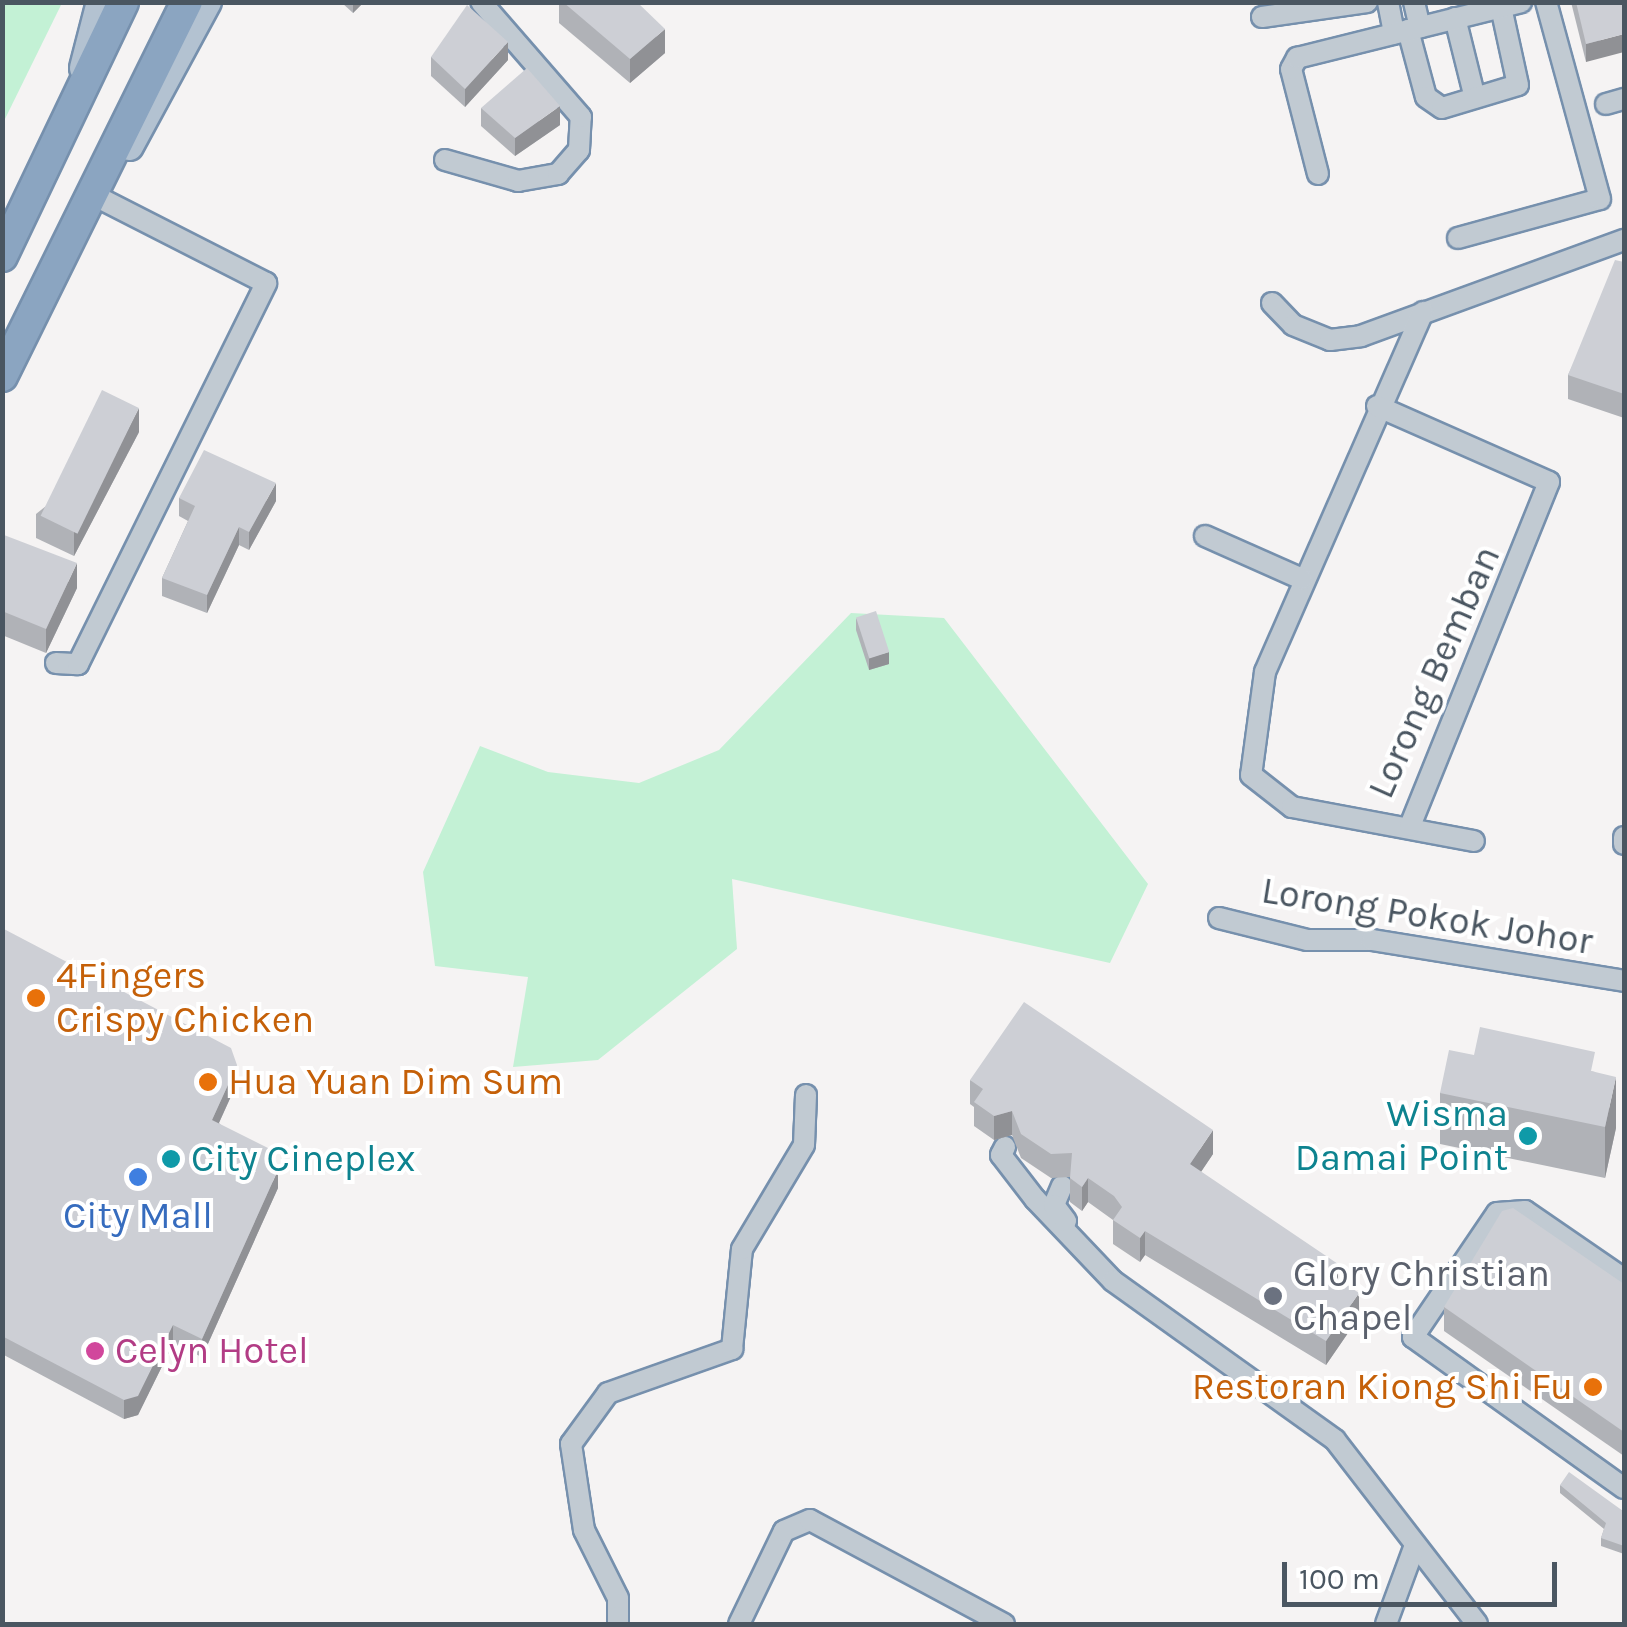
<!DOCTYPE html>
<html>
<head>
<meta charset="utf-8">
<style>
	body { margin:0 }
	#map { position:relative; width:1627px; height:1627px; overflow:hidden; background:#f5f3f3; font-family:Karla,sans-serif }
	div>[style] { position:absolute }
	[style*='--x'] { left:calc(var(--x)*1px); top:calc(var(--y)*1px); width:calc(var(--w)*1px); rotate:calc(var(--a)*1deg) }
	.green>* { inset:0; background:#c3f1d5 }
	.roads { filter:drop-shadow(2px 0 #7690ad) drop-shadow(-2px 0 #7690ad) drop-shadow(0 2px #7690ad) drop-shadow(0 -2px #7690ad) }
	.minor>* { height:20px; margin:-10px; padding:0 10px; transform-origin:10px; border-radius:10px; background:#c1cad2 }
	.major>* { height:28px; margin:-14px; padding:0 14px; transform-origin:14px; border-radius:14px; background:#b3c2d1 }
	.highway>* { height:30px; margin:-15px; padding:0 15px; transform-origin:15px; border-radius:15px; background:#8ba5c1 }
	.wall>* { inset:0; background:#b0b2b7 }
	.shaded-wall>* { inset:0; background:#909195 }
	.building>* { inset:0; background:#cdcfd5; transform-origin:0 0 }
	.dots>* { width:28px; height:28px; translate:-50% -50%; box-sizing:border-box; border:5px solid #fff; border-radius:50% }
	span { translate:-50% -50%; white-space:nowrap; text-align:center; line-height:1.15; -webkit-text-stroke:8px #fff; paint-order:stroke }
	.street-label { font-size:38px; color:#4a5661 }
	.food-label { font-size:38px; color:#c56008 }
	.left { translate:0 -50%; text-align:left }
	.right { translate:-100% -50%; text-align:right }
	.culture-label { font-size:38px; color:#0d838f }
	.shop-label { font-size:38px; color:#366cbe }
	.worship-label { font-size:38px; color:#5b616d }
	.hotel-label { font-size:38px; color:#b23c85 }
	.frame { position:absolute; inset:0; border:5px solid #4a5661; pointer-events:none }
	.scale { position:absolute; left:1282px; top:1562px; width:275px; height:45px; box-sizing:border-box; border:5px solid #4a5661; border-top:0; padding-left:12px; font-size:30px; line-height:35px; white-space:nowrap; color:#4a5661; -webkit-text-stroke:8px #fff; paint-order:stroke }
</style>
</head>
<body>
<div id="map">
	<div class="green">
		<div style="clip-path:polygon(3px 2px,62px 3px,3px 123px,2px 3px)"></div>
		<div style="clip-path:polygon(851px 613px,944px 618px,1148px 884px,1110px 963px,732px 879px,737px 949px,598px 1060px,513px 1067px,528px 977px,435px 966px,423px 872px,480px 746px,548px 772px,639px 783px,719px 750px)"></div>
	</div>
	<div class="roads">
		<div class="minor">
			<div style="--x:1388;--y:2;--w:32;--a:79"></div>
			<div style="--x:1414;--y:2;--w:26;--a:77"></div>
			<div style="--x:1262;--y:17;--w:106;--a:-8.1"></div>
			<div style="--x:1455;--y:18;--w:82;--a:76"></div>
			<div style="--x:1408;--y:30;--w:69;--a:75"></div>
			<div style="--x:1426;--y:97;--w:19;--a:35"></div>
			<div style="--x:1442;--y:108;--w:79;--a:-16.8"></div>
			<div style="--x:1518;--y:85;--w:80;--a:-102.3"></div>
			<div style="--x:1606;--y:104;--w:19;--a:-16"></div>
			<div style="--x:445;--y:160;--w:76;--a:16"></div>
			<div style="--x:518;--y:181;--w:41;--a:-9.9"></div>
			<div style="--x:558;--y:174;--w:32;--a:-49"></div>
			<div style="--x:579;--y:150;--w:33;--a:-87"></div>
			<div style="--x:581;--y:117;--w:152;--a:-131"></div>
			<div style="--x:1318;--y:174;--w:108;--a:-104.4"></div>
			<div style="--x:1291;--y:69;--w:13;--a:-61"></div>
			<div style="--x:1297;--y:58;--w:231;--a:-14"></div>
			<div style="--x:1458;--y:238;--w:147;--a:-15.4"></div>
			<div style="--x:1600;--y:199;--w:204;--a:-105.3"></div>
			<div style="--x:1272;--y:303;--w:30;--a:46"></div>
			<div style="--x:1293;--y:325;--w:40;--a:22"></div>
			<div style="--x:1330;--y:340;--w:31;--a:-7"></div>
			<div style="--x:1361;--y:336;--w:280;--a:-20.1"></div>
			<div style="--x:1423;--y:312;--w:393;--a:113.7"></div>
			<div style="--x:1265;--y:672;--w:104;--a:97.7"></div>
			<div style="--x:1251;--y:775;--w:52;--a:38"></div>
			<div style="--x:1292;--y:807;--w:185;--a:10.6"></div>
			<div style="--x:1377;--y:406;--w:188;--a:23.8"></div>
			<div style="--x:1549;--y:482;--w:371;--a:112"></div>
			<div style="--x:1205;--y:536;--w:106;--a:23.9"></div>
			<div style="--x:56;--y:663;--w:22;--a:3"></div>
			<div style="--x:78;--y:664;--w:425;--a:-63.7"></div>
			<div style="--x:266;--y:283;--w:196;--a:-153"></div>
			<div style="--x:1624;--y:837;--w:7;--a:90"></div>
			<div style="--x:1219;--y:918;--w:91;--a:14"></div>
			<div style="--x:1307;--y:940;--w:65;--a:0"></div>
			<div style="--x:1372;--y:940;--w:255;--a:9.2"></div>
			<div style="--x:1005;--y:1147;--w:9;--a:117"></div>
			<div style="--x:1001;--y:1155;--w:56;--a:52.3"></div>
			<div style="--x:1035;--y:1199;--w:113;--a:46.4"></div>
			<div style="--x:1113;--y:1281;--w:273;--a:35.6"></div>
			<div style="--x:1335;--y:1440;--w:232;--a:52.3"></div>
			<div style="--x:1062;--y:1186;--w:21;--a:113"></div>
			<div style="--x:1054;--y:1205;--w:20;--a:53"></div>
			<div style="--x:1624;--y:1279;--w:120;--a:-145.5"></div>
			<div style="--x:1525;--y:1211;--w:28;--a:176"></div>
			<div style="--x:1497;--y:1213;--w:150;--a:124.1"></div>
			<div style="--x:1413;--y:1337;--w:259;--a:35.6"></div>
			<div style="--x:618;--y:1624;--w:26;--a:-90"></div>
			<div style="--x:618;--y:1598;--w:76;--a:-116.6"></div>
			<div style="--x:584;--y:1530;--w:87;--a:-98.6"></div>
			<div style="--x:571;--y:1444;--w:63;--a:-54"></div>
			<div style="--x:608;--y:1393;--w:132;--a:-19.5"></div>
			<div style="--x:732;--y:1349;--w:100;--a:-84.3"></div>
			<div style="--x:742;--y:1249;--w:121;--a:-59.2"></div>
			<div style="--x:804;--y:1145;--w:50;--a:-87.7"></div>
			<div style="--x:739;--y:1624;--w:103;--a:-64.2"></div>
			<div style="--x:784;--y:1531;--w:28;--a:-23"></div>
			<div style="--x:810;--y:1520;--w:220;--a:28.2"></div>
			<div style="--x:1386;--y:1624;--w:81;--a:-69.8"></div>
		</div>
		<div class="major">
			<div style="--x:84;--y:68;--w:68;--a:-75.6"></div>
			<div style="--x:129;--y:146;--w:164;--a:-61.6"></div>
		</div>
		<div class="highway">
			<div style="--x:2;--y:256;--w:281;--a:-64.5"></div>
			<div style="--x:2;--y:376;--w:417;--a:-63.7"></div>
		</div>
	</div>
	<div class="wall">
		<div style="clip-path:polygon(341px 2px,364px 2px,353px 13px)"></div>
		<div style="clip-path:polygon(559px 2px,637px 2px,665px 53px,630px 83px,559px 23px)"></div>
		<div style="clip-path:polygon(1571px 2px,1624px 2px,1586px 62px)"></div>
		<div style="clip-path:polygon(431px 57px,508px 60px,465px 107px,431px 76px)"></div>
		<div style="clip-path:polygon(481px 108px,560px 125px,515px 156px,481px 126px)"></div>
		<div style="clip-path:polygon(1624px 262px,1624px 418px,1568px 399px,1568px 375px)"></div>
		<div style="clip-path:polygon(139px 432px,74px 556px,36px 538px,36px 514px)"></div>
		<div style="clip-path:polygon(179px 498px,276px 501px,249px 550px,239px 545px,207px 613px,162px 596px,162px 578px,188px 521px,179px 516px)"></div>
		<div style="clip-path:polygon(2px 539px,77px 588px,46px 653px,2px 635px)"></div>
		<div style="clip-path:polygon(856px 618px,889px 664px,869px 670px,856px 630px)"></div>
		<div style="clip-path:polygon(2px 928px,237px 1083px,219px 1123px,278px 1188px,202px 1357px,173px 1344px,138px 1415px,124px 1419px,2px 1354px)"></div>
		<div style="clip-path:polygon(1474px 1055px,1595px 1072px,1616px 1128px,1605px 1178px,1440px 1144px,1440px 1093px)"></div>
		<div style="clip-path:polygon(970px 1080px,1213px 1154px,1201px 1172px,1338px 1279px,1359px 1317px,1326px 1365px,1145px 1255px,1140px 1262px,1113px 1244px,1113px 1220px,1088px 1202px,1082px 1211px,1070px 1202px,1070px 1177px,1051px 1178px,1021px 1158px,1012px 1135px,994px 1140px,974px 1126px,974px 1107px,970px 1104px)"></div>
		<div style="clip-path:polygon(1624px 1284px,1624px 1456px,1444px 1331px,1444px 1307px)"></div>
		<div style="clip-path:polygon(1560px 1485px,1623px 1511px,1624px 1509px,1624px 1554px,1601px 1546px,1601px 1538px,1604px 1529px,1560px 1493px)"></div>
	</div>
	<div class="shaded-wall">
		<div style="clip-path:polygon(353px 2px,364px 2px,353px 13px)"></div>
		<div style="clip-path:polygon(665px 29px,665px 53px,630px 83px,630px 59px)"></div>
		<div style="clip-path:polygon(1624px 34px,1624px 52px,1586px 62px,1586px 44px)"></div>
		<div style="clip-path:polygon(508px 42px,508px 60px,465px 107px,465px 89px)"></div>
		<div style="clip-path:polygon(560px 106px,560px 125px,515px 156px,515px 138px)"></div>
		<div style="clip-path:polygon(139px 408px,139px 432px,74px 556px,74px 532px)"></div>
		<div style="clip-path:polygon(276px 483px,276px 501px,249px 550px,249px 532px)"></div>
		<div style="clip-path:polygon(239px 527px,239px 545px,207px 613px,207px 595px)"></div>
		<div style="clip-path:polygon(77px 563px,77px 588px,46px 653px,46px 629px)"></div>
		<div style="clip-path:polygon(889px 652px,889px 664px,869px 670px,869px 658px)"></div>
		<div style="clip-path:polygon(237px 1065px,237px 1083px,212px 1138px,212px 1120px)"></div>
		<div style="clip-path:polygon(1616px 1077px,1616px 1128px,1605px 1178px,1605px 1127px)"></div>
		<div style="clip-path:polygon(1012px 1111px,1012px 1135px,994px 1140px,994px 1116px)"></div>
		<div style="clip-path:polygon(1213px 1130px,1213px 1154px,1190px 1188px,1190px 1164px)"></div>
		<div style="clip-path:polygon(278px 1170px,278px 1188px,202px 1357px,202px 1339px)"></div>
		<div style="clip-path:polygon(1088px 1178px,1088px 1202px,1082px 1211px,1082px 1187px)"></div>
		<div style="clip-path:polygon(1145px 1231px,1145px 1255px,1140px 1262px,1140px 1238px)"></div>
		<div style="clip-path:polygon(1338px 1264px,1338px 1288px,1331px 1274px)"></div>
		<div style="clip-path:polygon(1359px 1293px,1359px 1317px,1326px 1365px,1326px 1341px)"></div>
		<div style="clip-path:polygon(173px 1325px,173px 1344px,138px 1415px,124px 1419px,124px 1400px)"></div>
	</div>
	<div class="building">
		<div style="clip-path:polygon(563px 2px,637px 2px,665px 29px,630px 59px)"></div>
		<div style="clip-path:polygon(1576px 2px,1624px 2px,1624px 34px,1586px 44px)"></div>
		<div style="clip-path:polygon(467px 5px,508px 42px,465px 89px,431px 57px)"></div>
		<div style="clip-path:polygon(527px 68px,560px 106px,515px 138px,481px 108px)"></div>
		<div style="clip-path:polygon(1615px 260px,1624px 262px,1624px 394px,1568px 375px)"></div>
		<div style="left:102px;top:390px;width:41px;height:140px;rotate:26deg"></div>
		<div style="clip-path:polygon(204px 450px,276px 483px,249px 532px,239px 527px,207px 595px,162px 578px,195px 506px,179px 498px)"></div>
		<div style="clip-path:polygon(4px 535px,77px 563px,46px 629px,2px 611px,2px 539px)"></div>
		<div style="left:876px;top:611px;width:43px;height:21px;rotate:72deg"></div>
		<div style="clip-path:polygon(2px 928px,231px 1048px,237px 1065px,212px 1120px,270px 1149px,278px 1170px,202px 1339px,173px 1325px,138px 1396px,124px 1400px,2px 1336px)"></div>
		<div style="clip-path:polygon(1024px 1002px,1213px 1130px,1190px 1164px,1338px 1264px,1331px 1274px,1359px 1293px,1326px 1341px,1145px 1231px,1140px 1238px,1113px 1220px,1122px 1207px,1114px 1196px,1088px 1178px,1082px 1187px,1070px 1178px,1072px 1153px,1051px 1154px,1021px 1134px,1012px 1111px,994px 1116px,974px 1102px,983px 1089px,970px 1080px)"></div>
		<div style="clip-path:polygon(1480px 1027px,1595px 1052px,1591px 1071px,1616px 1077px,1605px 1127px,1440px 1093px,1449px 1050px,1474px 1055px)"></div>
		<div style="clip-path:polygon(1513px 1208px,1624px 1284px,1624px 1432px,1444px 1307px,1502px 1211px)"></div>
		<div style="clip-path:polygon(1569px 1472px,1623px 1511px,1624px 1509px,1624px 1546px,1601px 1538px,1606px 1523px,1560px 1485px)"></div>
	</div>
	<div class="dots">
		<div style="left:36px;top:998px;background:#e8710a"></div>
		<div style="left:208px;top:1082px;background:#e8710a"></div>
		<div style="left:1528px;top:1136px;background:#0f9aa8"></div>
		<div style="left:171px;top:1159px;background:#0f9aa8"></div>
		<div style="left:138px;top:1177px;background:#3f7fe0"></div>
		<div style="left:1273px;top:1296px;background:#6b7280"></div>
		<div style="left:95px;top:1351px;background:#d1479c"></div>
		<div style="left:1593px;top:1387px;background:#e8710a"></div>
	</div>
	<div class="street-label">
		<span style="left:1434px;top:672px;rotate:-66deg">Lorong Bemban</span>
		<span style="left:1427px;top:916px;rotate:9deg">Lorong Pokok Johor</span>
	</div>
	<div class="food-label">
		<span class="left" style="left:56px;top:998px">4Fingers<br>Crispy Chicken</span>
		<span class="left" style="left:228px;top:1082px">Hua Yuan Dim Sum</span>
		<span class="right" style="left:1573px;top:1387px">Restoran Kiong Shi Fu</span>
	</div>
	<div class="culture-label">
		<span class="right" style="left:1508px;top:1136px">Wisma<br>Damai Point</span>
		<span class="left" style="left:191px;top:1159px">City Cineplex</span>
	</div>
	<div class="shop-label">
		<span style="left:138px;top:1216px">City Mall</span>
	</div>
	<div class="worship-label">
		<span class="left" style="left:1293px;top:1296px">Glory Christian<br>Chapel</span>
	</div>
	<div class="hotel-label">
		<span class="left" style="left:115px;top:1351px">Celyn Hotel</span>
	</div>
	<div class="frame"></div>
	<div class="scale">100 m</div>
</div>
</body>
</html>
